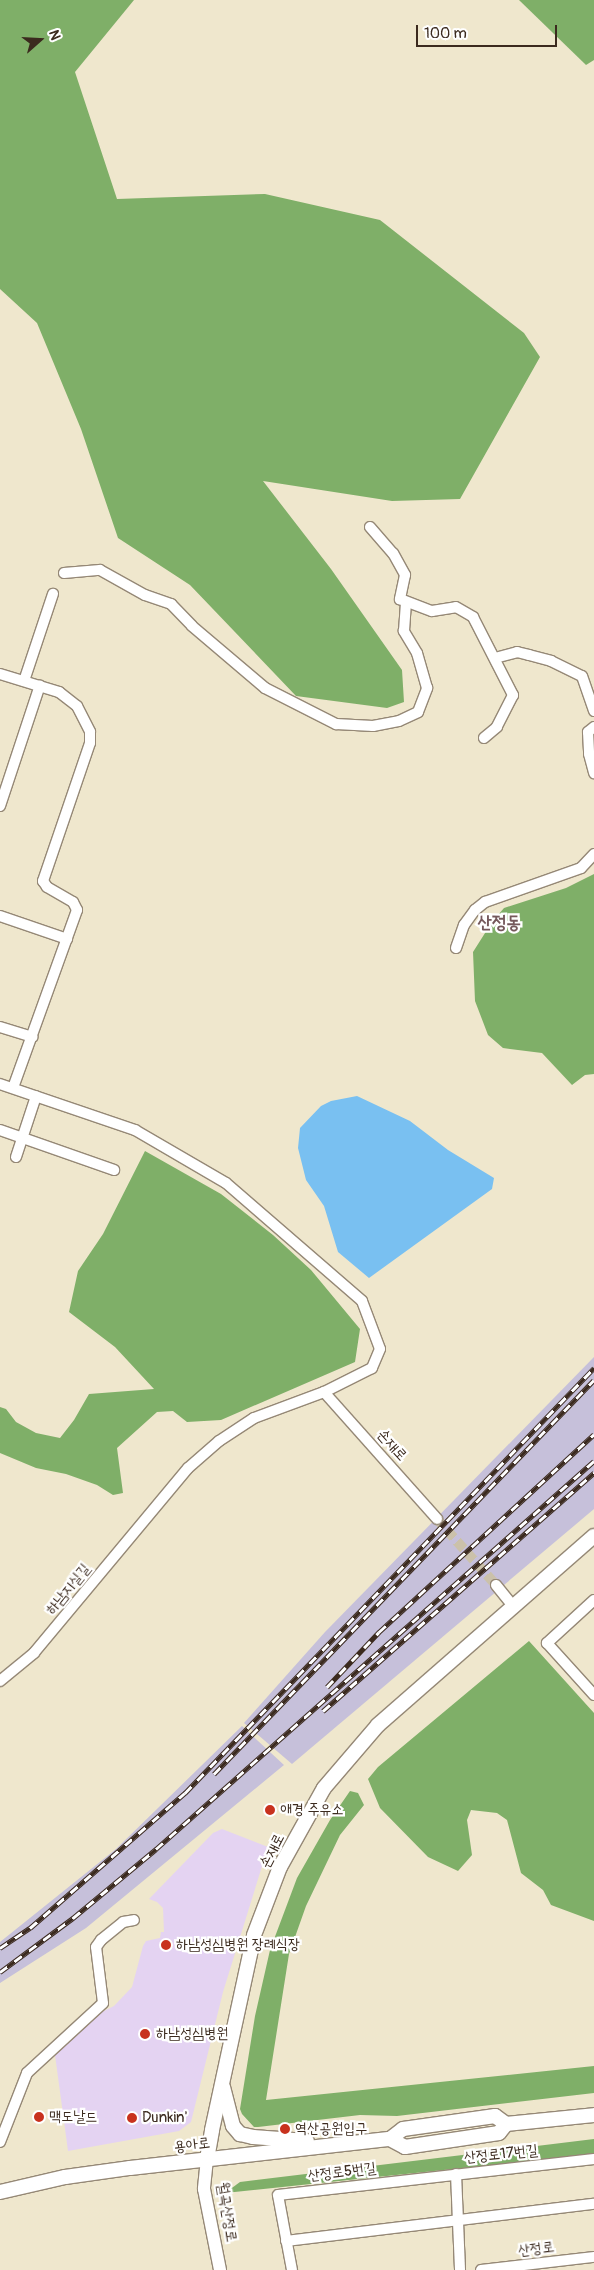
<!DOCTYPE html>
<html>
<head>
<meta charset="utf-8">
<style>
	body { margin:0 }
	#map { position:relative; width:594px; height:2270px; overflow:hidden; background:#efe7cd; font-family:Pangolin,"Poor Story",sans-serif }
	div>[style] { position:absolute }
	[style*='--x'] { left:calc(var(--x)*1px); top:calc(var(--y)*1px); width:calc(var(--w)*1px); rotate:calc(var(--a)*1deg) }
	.built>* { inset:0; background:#e4d3f2 }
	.industrial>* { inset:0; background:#c6c0da }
	.forest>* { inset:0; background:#7faf68 }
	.water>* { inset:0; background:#79c0f1 }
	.minor-tunnel>* { height:10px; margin-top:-5px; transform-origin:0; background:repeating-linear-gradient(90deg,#cbc1aa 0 10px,transparent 0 15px) }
	.roads { filter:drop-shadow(1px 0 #958876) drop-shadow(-1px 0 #958876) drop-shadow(0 1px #958876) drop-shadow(0 -1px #958876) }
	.minor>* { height:10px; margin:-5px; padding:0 5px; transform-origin:5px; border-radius:5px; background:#fff }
	.tertiary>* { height:12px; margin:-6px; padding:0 6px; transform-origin:6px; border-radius:6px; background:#fff }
	.secondary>* { height:14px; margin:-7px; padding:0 7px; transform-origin:7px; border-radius:7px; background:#fff }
	.rail>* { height:5px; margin-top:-2.5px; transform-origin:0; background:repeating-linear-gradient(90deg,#fff 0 9px,#3b2a1e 0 18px); box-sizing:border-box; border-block:1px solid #3b2a1e }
	.dots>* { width:14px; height:14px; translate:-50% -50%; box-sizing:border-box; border:2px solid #fff; border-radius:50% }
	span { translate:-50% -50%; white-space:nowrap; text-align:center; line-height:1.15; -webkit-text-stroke:4.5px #fff; paint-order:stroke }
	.street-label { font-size:15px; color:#3b2a1e }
	.poi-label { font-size:15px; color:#3b2a1e }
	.left { translate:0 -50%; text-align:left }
	.quarter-label { font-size:18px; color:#75585b; font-weight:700 }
	.north { position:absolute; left:15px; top:15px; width:50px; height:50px; -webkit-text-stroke:4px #fff; paint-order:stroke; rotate:71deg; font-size:14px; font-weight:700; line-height:20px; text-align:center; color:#3b2a1e }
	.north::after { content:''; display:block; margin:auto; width:18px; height:22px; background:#3b2a1e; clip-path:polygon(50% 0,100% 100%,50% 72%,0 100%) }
	.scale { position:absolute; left:416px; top:25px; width:141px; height:22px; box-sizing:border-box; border:2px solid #3b2a1e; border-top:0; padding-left:6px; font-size:15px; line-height:18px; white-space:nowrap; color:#3b2a1e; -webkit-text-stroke:4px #fff; paint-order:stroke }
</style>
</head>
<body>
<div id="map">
	<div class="built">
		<div style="clip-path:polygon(222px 1829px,268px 1847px,223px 1992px,191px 2122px,179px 2131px,68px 2151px,55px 2055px,100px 2013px,114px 2006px,132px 1987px,143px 1946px,146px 1941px,160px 1938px,161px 1932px,164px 1932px,163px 1908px,157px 1902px,149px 1899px,213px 1833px)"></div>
	</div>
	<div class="industrial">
		<div style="clip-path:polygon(594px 1357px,594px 1509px,292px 1764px,244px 1723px,325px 1632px)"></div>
		<div style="clip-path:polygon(242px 1726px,284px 1765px,86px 1928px,0 1983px,0 1942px,116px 1849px)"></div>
	</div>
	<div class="forest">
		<div style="clip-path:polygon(0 0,134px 0,75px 72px,117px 199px,265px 194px,380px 220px,524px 333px,540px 357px,460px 499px,392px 501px,263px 481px,331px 569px,402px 670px,404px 702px,387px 708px,296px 696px,190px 585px,118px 538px,81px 429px,37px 323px,0 289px)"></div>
		<div style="clip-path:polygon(519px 0,594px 0,594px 60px,586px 65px)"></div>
		<div style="clip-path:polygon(594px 874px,594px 1074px,585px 1075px,572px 1085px,542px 1053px,503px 1048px,488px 1035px,475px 1001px,473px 952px,492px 922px,504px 908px,566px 888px)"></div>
		<div style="clip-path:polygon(145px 1151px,221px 1194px,273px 1235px,311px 1270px,360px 1329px,355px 1362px,221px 1420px,187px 1422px,173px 1411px,157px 1412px,117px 1448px,123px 1493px,113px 1495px,97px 1485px,66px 1474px,36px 1468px,0 1453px,0 1407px,6px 1409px,16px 1422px,36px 1433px,60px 1438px,74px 1420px,89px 1394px,154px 1389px,115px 1347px,69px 1312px,78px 1271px,103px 1234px)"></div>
		<div style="clip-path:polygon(529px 1641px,594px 1713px,594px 1921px,551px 1905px,543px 1890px,521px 1873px,507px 1820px,497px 1813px,471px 1810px,467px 1820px,472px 1855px,458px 1871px,428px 1857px,380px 1808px,368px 1779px,378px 1767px)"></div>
		<div style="clip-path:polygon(350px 1791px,358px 1793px,364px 1805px,340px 1835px,306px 1906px,289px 1954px,266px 2100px,594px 2066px,594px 2093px,397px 2116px,360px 2115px,258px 2127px,254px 2127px,242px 2114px,240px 2109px,255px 2016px,270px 1950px,297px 1878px,330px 1820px)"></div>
		<div style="clip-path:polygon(594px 2139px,594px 2154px,225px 2193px,240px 2182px)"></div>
	</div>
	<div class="water">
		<div style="clip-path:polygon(357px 1096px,410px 1121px,448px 1150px,494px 1178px,492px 1189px,369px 1278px,338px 1252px,324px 1206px,306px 1180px,298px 1148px,300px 1128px,321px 1106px,331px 1101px)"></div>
	</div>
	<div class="minor-tunnel">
		<div style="--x:437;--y:1519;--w:89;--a:48.2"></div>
	</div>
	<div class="roads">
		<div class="minor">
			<div style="--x:370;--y:527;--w:35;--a:49"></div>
			<div style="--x:393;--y:553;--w:25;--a:61"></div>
			<div style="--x:405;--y:575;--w:25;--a:102"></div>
			<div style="--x:400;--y:599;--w:34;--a:21"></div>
			<div style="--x:432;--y:611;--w:24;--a:-9"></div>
			<div style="--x:456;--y:607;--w:20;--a:30"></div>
			<div style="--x:473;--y:617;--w:88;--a:62.9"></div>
			<div style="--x:513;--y:695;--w:36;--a:117"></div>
			<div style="--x:497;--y:727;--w:17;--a:140"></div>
			<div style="--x:64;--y:573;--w:36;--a:-5"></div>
			<div style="--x:100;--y:570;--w:51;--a:29.1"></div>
			<div style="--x:145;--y:595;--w:28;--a:19"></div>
			<div style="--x:171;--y:604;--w:30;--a:46"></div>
			<div style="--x:192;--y:626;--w:96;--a:40.3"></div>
			<div style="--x:265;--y:688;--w:80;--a:26.9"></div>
			<div style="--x:336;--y:724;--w:37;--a:3"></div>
			<div style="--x:373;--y:726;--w:26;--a:-11"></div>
			<div style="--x:399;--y:721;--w:21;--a:-25"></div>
			<div style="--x:418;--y:712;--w:26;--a:-69"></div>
			<div style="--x:427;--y:688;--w:36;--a:-106"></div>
			<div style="--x:417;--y:653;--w:26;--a:-121"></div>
			<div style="--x:404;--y:631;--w:29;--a:-86"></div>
			<div style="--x:495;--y:658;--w:23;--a:-15"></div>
			<div style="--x:517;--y:652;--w:12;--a:14"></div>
			<div style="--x:529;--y:655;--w:23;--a:15"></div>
			<div style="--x:551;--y:661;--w:34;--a:26"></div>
			<div style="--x:582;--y:676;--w:37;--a:71"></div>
			<div style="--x:0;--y:674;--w:62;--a:17"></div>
			<div style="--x:59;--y:692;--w:23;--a:38"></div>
			<div style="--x:77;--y:706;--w:29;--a:63"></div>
			<div style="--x:90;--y:732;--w:11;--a:90"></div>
			<div style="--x:90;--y:743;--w:146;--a:108.8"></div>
			<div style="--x:43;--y:881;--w:7;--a:56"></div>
			<div style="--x:47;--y:887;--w:30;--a:30"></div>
			<div style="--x:73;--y:902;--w:9;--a:63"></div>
			<div style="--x:77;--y:910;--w:189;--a:109.8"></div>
			<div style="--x:24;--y:681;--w:92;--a:-71.6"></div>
			<div style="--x:594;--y:727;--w:8;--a:140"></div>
			<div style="--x:588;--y:732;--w:22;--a:87"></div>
			<div style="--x:589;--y:754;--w:20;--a:75"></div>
			<div style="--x:0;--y:806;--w:127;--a:-71.7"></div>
			<div style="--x:0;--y:916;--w:71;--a:18.9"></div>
			<div style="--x:456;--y:948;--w:24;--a:-71"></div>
			<div style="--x:464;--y:925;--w:19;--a:-54"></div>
			<div style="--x:475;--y:910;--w:13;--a:-39"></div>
			<div style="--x:485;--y:902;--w:102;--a:-19.5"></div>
			<div style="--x:581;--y:868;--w:19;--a:-47"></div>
			<div style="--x:0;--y:1027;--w:34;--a:17"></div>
			<div style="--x:0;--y:1084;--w:143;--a:18.8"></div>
			<div style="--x:135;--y:1130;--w:105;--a:30.2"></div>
			<div style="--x:226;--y:1183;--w:180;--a:40.9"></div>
			<div style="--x:362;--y:1301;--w:51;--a:69.4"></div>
			<div style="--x:380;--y:1349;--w:21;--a:113"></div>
			<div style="--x:372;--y:1368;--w:54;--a:153.4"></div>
			<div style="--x:324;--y:1392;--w:75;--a:159.6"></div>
			<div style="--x:254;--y:1418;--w:42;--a:146.7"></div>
			<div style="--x:219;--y:1441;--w:41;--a:138.9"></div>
			<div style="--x:188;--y:1468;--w:241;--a:129.8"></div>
			<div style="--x:34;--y:1653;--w:44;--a:140.5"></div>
			<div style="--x:0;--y:1130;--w:121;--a:19.3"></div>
			<div style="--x:16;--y:1157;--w:64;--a:-71.8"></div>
			<div style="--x:324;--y:1392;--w:170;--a:48.3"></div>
			<div style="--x:496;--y:1585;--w:27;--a:51"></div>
			<div style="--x:594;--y:1600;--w:64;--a:137.5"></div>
			<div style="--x:547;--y:1643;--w:70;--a:47.9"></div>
			<div style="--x:0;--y:2142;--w:74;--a:-68.6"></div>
			<div style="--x:27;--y:2073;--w:103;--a:-42.6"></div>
			<div style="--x:103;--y:2003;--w:56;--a:-97.1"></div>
			<div style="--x:96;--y:1947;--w:9;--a:-54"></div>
			<div style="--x:101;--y:1940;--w:28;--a:-39"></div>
			<div style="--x:123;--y:1922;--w:11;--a:-10"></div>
			<div style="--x:456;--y:2174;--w:96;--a:87.6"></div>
			<div style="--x:286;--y:2241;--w:310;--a:-6.9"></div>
			<div style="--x:292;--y:2270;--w:76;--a:-100.6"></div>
			<div style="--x:278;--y:2195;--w:318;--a:-6.5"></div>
			<div style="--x:481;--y:2270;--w:114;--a:-6.6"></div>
		</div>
		<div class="tertiary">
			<div style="--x:207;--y:2159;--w:30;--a:96"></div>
			<div style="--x:204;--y:2189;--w:83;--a:78.8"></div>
		</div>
		<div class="secondary">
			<div style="--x:223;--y:2087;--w:40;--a:75.6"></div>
			<div style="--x:233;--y:2126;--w:11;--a:49"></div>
			<div style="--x:240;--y:2134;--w:13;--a:13"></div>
			<div style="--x:253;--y:2137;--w:54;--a:4.2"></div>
			<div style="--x:390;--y:2139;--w:17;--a:28"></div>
			<div style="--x:405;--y:2147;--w:95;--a:-8.5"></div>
			<div style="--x:499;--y:2133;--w:11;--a:-52"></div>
			<div style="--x:207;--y:2159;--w:29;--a:-80"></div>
			<div style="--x:212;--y:2130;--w:199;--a:-77.8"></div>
			<div style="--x:254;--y:1935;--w:73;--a:-69.1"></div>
			<div style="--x:280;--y:1867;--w:90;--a:-60.9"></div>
			<div style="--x:324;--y:1788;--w:83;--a:-49.4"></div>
			<div style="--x:378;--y:1725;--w:287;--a:-41.2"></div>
			<div style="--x:0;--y:2192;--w:67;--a:-13"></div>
			<div style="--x:65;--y:2177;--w:66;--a:-7.9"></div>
			<div style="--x:130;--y:2168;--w:262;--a:-6.4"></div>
			<div style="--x:390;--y:2139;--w:16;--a:-38"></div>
			<div style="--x:403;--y:2129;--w:93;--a:-8"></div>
			<div style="--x:495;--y:2116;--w:14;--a:36"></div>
			<div style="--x:506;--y:2124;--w:88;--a:-5.8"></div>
		</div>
	</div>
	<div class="rail">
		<div style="--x:327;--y:1687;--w:76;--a:-46.6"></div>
		<div style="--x:379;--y:1632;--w:292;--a:-42.6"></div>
		<div style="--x:323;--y:1711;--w:361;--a:-41.3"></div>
		<div style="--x:214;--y:1774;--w:547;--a:-46.04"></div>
		<div style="--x:0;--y:1948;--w:36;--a:-34"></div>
		<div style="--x:30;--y:1928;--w:206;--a:-41.1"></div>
		<div style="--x:185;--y:1793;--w:590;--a:-46.1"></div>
		<div style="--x:0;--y:1972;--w:91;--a:-36.5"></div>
		<div style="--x:73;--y:1918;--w:108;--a:-39.7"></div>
		<div style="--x:156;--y:1849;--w:585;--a:-41.54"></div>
	</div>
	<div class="dots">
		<div style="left:270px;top:1810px;background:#c8321e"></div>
		<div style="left:166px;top:1945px;background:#c8321e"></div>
		<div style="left:145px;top:2034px;background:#c8321e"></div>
		<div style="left:39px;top:2117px;background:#c8321e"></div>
		<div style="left:132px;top:2118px;background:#c8321e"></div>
		<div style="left:285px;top:2129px;background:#c8321e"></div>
	</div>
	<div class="street-label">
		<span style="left:392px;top:1445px;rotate:48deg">손재로</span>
		<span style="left:68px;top:1589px;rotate:-51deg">하남지실길</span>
		<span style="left:272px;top:1851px;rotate:-63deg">손재로</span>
		<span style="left:192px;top:2145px;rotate:-7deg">용아로</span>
		<span style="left:501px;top:2154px;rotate:-6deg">산정로17번길</span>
		<span style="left:342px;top:2172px;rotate:-7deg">산정로5번길</span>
		<span style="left:227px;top:2212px;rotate:81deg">월곡산정로</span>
		<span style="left:536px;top:2249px;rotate:-7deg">산정로</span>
	</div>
	<div class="poi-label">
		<span class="left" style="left:280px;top:1810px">애경 주유소</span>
		<span class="left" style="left:176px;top:1945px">하남성심병원 장례식장</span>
		<span class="left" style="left:156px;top:2034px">하남성심병원</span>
		<span class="left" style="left:49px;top:2117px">맥도날드</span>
		<span class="left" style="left:142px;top:2118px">Dunkin'</span>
		<span class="left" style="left:295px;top:2129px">역산공원입구</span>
	</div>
	<div class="quarter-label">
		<span style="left:499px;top:923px">산정동</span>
	</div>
	<div class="north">N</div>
	<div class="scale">100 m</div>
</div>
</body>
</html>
